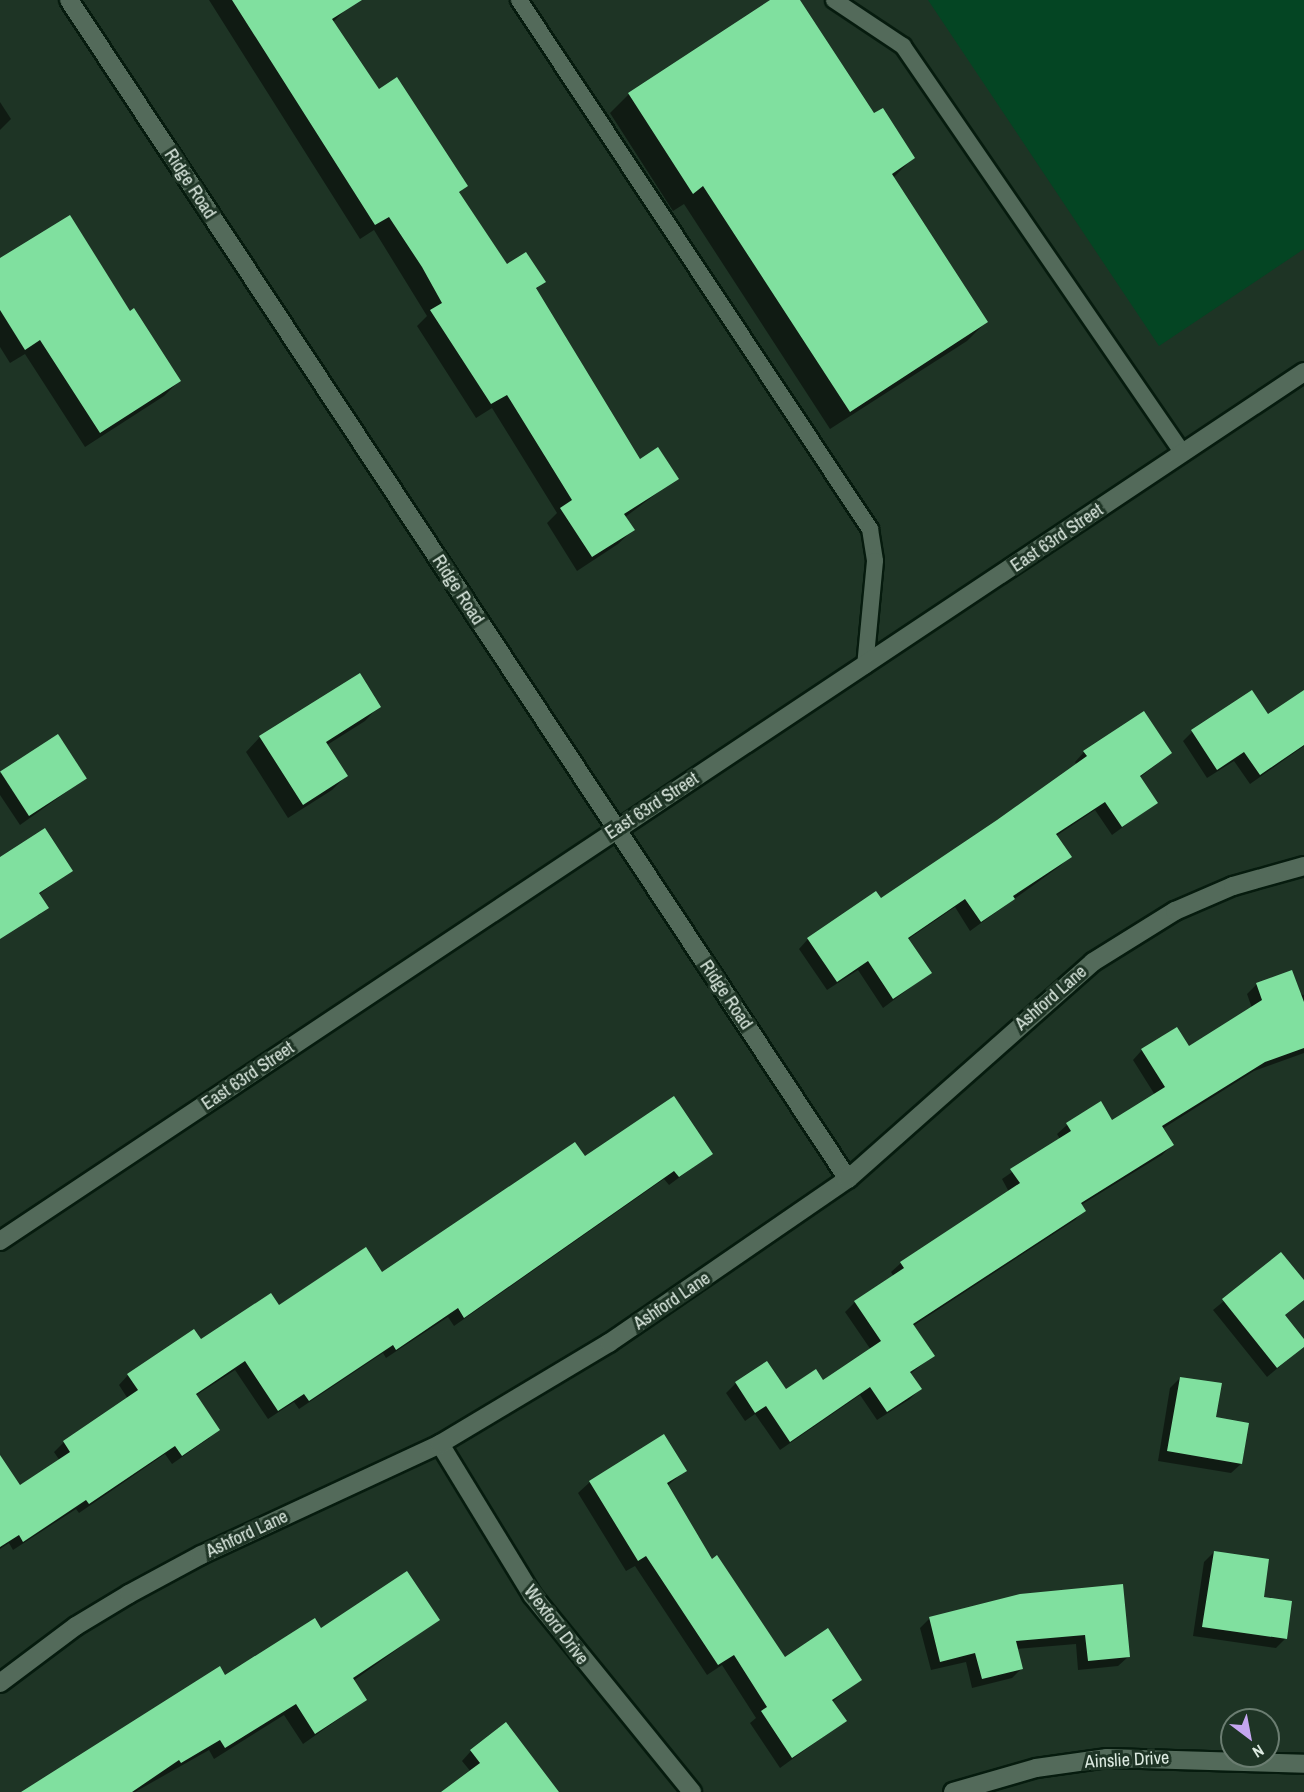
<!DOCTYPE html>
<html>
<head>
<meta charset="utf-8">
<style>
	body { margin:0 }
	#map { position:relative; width:1304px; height:1792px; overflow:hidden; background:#1e3425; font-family:"Archivo Narrow",sans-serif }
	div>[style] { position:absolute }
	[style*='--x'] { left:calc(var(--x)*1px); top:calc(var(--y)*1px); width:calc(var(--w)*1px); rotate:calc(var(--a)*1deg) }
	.green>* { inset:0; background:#044523 }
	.shadow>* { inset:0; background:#0007 }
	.building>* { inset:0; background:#80e09f; transform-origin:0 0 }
	.roads { filter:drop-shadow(2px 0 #061b0e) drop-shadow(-2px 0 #061b0e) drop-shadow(0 2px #061b0e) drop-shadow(0 -2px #061b0e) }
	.service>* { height:16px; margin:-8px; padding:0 8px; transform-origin:8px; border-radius:8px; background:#536a5a }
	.minor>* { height:18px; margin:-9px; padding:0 9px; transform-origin:9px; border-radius:9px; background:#536a5a }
	.secondary>* { height:18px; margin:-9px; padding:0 9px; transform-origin:9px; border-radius:9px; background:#536a5a }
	span { translate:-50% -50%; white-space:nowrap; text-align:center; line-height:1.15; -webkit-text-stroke:6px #1e3425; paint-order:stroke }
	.street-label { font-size:18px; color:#deebe2 }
	.north { position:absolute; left:1220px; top:1708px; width:60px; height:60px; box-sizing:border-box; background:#1e3425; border:2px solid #6b7d71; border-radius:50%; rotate:148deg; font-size:16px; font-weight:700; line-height:24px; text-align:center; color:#deebe2 }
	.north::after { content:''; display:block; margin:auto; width:21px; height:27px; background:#c5a6f0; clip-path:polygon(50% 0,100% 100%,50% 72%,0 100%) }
</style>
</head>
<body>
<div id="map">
	<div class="green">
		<div style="clip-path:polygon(928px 0,1304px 0,1304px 249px,1159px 346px)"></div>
	</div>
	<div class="shadow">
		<div style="clip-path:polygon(209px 0,342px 0,347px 8px,333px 22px,378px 92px,466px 186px,458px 194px,507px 267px,544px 281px,535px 290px,639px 462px,677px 478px,624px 518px,633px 530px,618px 544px,577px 571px,547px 523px,557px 513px,492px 408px,476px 418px,417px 326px,427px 316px,374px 230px,360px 239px)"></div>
		<div style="clip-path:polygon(773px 0,799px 0,874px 115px,913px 158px,893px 178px,986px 322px,967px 341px,830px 429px,684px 204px,673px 211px,610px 113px,629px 94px)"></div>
		<div style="clip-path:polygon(0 102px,11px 119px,0 130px)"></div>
		<div style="clip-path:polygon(0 260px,129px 313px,179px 381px,164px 396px,85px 447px,25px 354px,10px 363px,0 347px)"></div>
		<div style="clip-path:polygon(1304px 692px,1304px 746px,1250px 784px,1234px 761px,1207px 778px,1183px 741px,1192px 732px,1268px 716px)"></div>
		<div style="clip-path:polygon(379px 706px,365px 721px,327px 745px,346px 776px,332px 790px,288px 818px,246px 752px,260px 737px)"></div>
		<div style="clip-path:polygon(1084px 752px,1171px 753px,1139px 778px,1156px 803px,1112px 835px,1095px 810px,1056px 836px,1070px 857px,1060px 866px,970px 931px,955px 907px,907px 940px,930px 973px,883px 1008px,858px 970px,827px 990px,799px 949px,808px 939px,881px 900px,998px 821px,1077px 765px,1075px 762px)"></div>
		<div style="clip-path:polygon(0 774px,1px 773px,86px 778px,20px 825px,0 795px)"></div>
		<div style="clip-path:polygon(0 859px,71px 871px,38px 895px,47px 907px,38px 916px,38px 913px,0 937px)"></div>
		<div style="clip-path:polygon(1257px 984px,1304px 995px,1304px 1053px,1254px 1071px,1162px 1129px,1172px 1145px,1162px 1155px,1081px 1205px,1084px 1210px,1075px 1220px,913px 1326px,933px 1356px,910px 1374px,920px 1389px,910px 1399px,877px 1420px,860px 1395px,780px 1450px,755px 1414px,745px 1421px,726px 1393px,736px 1383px,766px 1363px,786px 1391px,823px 1382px,871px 1350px,845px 1312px,855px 1302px,894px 1277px,891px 1272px,901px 1263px,1009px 1192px,1002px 1179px,1060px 1139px,1057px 1134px,1067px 1125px,1101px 1104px,1112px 1122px,1155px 1095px,1133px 1060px,1142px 1050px,1188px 1048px,1252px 1008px,1247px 994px)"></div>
		<div style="clip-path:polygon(711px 1154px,669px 1185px,664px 1179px,454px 1326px,448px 1317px,386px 1358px,383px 1353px,299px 1409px,294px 1402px,268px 1419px,235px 1370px,195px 1396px,218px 1430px,208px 1439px,172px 1464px,165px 1454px,79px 1513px,76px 1509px,13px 1550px,9px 1543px,0 1549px,0 1458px,20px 1488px,60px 1461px,54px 1452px,64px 1442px,128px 1399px,119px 1385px,128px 1375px,279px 1307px,382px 1274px,585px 1158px)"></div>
		<div style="clip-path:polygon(1281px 1254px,1304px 1282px,1304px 1300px,1284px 1316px,1304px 1346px,1267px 1377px,1213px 1310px)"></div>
		<div style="clip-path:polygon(1180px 1378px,1215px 1419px,1241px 1464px,1231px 1473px,1158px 1461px,1170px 1388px)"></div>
		<div style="clip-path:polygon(685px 1471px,667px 1486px,712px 1561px,784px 1659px,860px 1680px,832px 1702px,845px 1721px,780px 1768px,750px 1723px,756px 1718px,722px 1665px,707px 1675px,635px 1566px,626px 1571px,578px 1493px,590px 1482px)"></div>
		<div style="clip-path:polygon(1214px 1552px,1262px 1599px,1286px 1638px,1276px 1648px,1193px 1636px,1204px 1562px)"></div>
		<div style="clip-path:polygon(1020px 1595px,1128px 1657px,1118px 1666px,1078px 1670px,1076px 1644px,1016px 1649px,1021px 1669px,1012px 1678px,972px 1688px,966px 1662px,931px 1670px,920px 1628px,930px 1618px)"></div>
		<div style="clip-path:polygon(438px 1620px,353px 1681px,366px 1700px,303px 1744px,284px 1715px,214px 1759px,209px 1750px,135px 1792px,35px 1792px,225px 1677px,321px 1630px)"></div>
		<div style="clip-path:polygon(471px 1751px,550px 1792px,461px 1792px,471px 1772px,462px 1761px)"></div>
	</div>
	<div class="building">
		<div style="clip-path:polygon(232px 0,362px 0,332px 19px,379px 89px,397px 77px,468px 186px,459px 192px,507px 264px,526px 252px,546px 282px,536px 288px,640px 459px,658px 447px,679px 479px,624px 514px,635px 530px,592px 557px,560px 508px,572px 500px,507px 395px,491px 404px,430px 310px,442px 303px,422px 267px,389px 217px,375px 225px)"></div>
		<div style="clip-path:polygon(770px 0,800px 0,874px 113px,883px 108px,915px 158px,892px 174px,988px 322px,850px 412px,703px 186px,693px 194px,628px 93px)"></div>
		<div style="clip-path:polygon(70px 215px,130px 311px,134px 308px,181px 381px,100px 433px,40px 340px,25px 350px,0 310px,0 258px)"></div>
		<div style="clip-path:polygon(360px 673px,381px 707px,326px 742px,348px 776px,303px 805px,259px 736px)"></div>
		<div style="clip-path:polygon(1252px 690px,1268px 714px,1304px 690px,1304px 745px,1260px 775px,1244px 752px,1217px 770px,1191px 730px)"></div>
		<div style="clip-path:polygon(1144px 711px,1172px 753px,1140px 776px,1158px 803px,1122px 827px,1105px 802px,1056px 834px,1072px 857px,1013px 896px,1015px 899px,981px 922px,965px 899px,908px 938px,932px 973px,893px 999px,868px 961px,837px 982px,807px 938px,876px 891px,881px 898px,997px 820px,1087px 756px,1083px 751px)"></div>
		<div style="left:58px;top:734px;width:53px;height:69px;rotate:57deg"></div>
		<div style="clip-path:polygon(45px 828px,73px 871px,39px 893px,49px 908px,0 939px,0 857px)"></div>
		<div style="clip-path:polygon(1292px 970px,1304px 1002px,1304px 1048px,1265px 1062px,1162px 1126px,1174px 1145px,1081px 1203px,1086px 1211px,913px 1324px,935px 1356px,910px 1372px,922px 1389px,887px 1412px,870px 1387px,790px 1442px,766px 1406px,755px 1413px,735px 1382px,767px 1361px,786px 1389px,816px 1369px,823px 1380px,881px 1341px,854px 1301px,904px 1268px,900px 1262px,1020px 1183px,1010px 1169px,1071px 1131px,1066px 1123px,1101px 1101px,1112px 1120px,1165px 1087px,1141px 1049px,1177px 1027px,1189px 1046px,1262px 1000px,1256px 983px)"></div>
		<div style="clip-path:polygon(674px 1096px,713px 1154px,679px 1177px,674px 1171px,464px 1318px,458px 1308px,396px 1350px,393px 1345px,309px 1401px,304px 1394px,278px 1411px,245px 1361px,196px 1394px,220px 1430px,182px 1456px,175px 1446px,89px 1504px,86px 1500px,23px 1542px,19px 1535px,0 1547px,0 1455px,20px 1485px,70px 1452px,63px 1441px,138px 1390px,127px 1374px,194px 1329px,201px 1339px,271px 1293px,279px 1305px,366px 1247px,382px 1272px,575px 1142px,585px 1156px)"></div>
		<div style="clip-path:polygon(1281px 1252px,1304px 1280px,1304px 1300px,1285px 1315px,1304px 1339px,1304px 1347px,1277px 1368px,1222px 1299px)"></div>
		<div style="clip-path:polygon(1180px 1377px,1222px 1383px,1216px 1417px,1249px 1423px,1242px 1464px,1167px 1451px)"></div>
		<div style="clip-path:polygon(664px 1434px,687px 1471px,667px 1483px,712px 1559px,717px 1555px,785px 1657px,828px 1628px,862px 1680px,832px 1700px,847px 1721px,792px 1758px,761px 1711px,767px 1707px,734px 1655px,718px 1665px,646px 1556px,638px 1561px,589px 1481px)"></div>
		<div style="clip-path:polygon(1214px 1551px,1269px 1559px,1264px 1597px,1292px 1601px,1287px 1639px,1202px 1627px)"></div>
		<div style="clip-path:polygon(407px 1571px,440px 1620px,353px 1678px,367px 1700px,315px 1734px,296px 1704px,225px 1748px,220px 1740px,181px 1763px,179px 1760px,132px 1792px,21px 1792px,220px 1666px,225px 1675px,315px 1618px,321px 1628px)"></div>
		<div style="clip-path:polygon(1123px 1584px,1130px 1657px,1088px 1661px,1085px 1635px,1016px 1641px,1023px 1669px,982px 1679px,975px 1653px,940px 1662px,929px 1617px,1020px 1594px)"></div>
		<div style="clip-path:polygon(506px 1722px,559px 1792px,441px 1792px,480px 1763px,470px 1750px)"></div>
	</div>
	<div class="roads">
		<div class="service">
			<div style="--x:519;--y:0;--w:635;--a:56.44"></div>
			<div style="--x:870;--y:529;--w:32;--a:81"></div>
			<div style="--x:875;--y:561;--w:105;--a:95.4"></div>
			<div style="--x:834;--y:0;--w:83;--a:33.7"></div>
			<div style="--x:903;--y:46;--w:494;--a:55.5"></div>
		</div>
		<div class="minor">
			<div style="--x:69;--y:0;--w:1413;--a:56.55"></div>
			<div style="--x:440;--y:1444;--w:177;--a:58.6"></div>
			<div style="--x:532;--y:1595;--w:254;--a:50.9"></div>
			<div style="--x:0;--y:1683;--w:95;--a:-36.9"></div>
			<div style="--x:76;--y:1626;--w:62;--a:-31.1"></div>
			<div style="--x:129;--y:1594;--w:82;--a:-28.4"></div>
			<div style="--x:201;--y:1555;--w:264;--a:-24.9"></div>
			<div style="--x:440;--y:1444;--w:197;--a:-30.9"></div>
			<div style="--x:609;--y:1343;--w:290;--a:-34.5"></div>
			<div style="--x:848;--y:1179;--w:327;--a:-41.5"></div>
			<div style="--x:1093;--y:962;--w:97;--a:-31.9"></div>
			<div style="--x:1175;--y:911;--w:63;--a:-23.3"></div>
			<div style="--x:1233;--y:886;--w:74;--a:-15.7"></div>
			<div style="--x:953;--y:1792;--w:86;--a:-16.1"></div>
			<div style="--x:1036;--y:1768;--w:72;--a:-8"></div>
			<div style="--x:1107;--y:1758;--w:197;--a:1.7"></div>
		</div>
		<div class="secondary">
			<div style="--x:0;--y:1241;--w:1567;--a:-33.68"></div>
		</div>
	</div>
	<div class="street-label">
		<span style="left:190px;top:184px;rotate:57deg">Ridge Road</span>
		<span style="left:1057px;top:538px;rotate:-34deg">East 63rd Street</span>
		<span style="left:458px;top:590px;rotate:57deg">Ridge Road</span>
		<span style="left:652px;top:806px;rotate:-33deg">East 63rd Street</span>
		<span style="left:726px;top:995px;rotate:56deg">Ridge Road</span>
		<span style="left:1051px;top:998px;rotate:-41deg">Ashford Lane</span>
		<span style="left:248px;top:1076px;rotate:-34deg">East 63rd Street</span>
		<span style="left:672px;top:1301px;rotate:-34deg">Ashford Lane</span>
		<span style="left:247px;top:1534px;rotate:-25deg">Ashford Lane</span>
		<span style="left:556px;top:1625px;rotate:53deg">Wexford Drive</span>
		<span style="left:1127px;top:1760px;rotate:-3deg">Ainslie Drive</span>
	</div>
	<div class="north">N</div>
</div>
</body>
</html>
